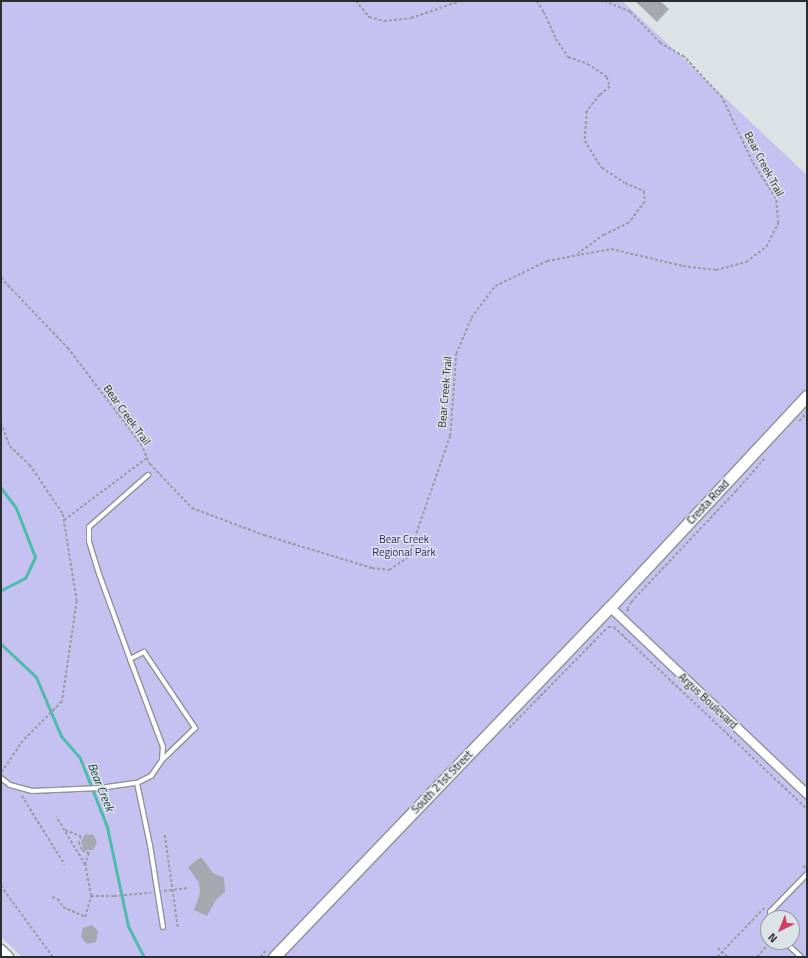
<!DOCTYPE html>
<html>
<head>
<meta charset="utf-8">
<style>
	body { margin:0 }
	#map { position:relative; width:808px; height:958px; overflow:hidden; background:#dce3e7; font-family:"Titillium Web",sans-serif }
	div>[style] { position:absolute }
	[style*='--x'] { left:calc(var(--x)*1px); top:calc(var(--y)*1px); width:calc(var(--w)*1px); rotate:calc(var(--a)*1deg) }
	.green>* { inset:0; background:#c5c1f0 }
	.stream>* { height:3px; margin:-1.5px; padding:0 1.5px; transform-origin:1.5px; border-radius:1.5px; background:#4fbbab }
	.building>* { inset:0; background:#a5a8af }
	.path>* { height:1.5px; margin-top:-0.75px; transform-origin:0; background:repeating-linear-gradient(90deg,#989da1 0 3px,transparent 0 5px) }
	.roads { filter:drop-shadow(1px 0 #8d9397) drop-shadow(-1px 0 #8d9397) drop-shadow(0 1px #8d9397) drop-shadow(0 -1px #8d9397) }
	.service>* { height:4px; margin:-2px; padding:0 2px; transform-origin:2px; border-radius:2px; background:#fff }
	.minor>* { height:8px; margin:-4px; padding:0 4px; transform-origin:4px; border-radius:4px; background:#fff }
	.tertiary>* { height:10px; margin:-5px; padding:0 5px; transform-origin:5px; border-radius:5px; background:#fff }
	.secondary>* { height:11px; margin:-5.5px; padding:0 5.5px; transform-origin:5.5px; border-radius:5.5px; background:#fff }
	span { translate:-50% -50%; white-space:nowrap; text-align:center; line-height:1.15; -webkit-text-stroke:3px #dce3e7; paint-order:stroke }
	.street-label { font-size:11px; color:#2b2e30 }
	.park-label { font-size:11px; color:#382375 }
	.water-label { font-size:12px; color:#12433c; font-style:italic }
	.frame { position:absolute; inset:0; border:2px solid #2b2e30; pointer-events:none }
	.north { position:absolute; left:760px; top:910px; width:40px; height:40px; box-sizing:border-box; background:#dce3e7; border:1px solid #959b9e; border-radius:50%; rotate:223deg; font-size:11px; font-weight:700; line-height:16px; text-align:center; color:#2b2e30 }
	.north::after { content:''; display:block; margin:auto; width:14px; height:18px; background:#ce3f65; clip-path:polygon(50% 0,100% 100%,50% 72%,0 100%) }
</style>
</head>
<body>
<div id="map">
	<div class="green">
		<div style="clip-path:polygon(evenodd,1px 1px,622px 1px,807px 175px,807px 957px,22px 957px,1px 937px,1px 1px,768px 918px,792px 918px,792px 942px,768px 942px,768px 918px)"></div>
	</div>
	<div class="stream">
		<div style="--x:1;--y:488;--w:25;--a:53"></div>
		<div style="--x:16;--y:508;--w:53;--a:68.8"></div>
		<div style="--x:35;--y:557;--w:23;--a:115"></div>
		<div style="--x:25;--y:578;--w:27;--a:153"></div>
		<div style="--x:1;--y:644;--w:48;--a:43.3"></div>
		<div style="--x:36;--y:677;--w:64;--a:67"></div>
		<div style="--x:61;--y:736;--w:29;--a:49"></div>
		<div style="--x:80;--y:758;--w:74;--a:68.6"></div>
		<div style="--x:107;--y:827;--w:101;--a:78"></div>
		<div style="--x:128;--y:926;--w:35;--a:63"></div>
	</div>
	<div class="building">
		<div style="clip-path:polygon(635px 1px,660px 1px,669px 9px,657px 22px)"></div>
		<div style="clip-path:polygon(85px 834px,94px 835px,97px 843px,93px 850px,84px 850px,81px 842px)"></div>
		<div style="clip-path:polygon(201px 857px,213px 873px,224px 878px,225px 892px,216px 900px,207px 916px,194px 910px,200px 893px,199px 883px,188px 867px)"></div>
		<div style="clip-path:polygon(92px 925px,98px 931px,96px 942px,87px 944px,81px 937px,83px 928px)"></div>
	</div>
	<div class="path">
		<div style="--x:356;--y:1;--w:21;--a:51"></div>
		<div style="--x:369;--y:17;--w:16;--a:15"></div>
		<div style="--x:384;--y:21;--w:27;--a:-6"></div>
		<div style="--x:411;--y:18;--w:52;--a:-19.1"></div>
		<div style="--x:537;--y:1;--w:13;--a:58"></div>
		<div style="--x:544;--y:12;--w:30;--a:66"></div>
		<div style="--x:556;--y:39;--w:22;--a:56"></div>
		<div style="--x:568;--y:57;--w:21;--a:19"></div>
		<div style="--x:588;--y:64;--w:23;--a:34"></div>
		<div style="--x:607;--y:77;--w:10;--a:73"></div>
		<div style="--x:610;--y:87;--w:13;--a:141"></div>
		<div style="--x:600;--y:95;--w:21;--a:129"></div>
		<div style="--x:587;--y:111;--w:30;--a:94"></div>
		<div style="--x:585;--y:141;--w:32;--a:58"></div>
		<div style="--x:602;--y:168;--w:27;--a:33"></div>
		<div style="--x:625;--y:183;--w:21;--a:23"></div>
		<div style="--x:644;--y:191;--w:11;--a:85"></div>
		<div style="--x:645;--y:202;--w:26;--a:127"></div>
		<div style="--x:629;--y:223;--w:28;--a:154"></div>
		<div style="--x:604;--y:235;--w:32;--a:144"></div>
		<div style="--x:1;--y:278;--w:97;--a:46.3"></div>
		<div style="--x:68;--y:348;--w:121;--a:52.8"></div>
		<div style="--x:141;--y:444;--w:22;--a:66"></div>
		<div style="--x:150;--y:464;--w:61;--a:46.3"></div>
		<div style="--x:192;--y:508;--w:77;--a:20.6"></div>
		<div style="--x:264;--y:535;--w:113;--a:17"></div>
		<div style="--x:372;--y:568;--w:17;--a:7"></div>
		<div style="--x:389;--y:570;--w:23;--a:-34"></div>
		<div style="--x:408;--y:557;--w:128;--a:-70.9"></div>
		<div style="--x:450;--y:436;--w:82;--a:-85.8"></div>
		<div style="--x:456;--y:354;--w:39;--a:-67"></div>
		<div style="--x:471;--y:318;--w:40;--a:-53"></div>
		<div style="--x:495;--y:286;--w:58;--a:-25.7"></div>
		<div style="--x:547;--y:261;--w:65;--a:-10.6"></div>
		<div style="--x:611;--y:249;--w:74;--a:13.3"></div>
		<div style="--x:683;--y:266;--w:33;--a:7"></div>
		<div style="--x:716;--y:270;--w:31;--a:-15"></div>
		<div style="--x:746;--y:262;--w:25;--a:-37"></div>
		<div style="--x:766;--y:247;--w:27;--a:-63"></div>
		<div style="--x:778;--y:223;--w:24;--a:-95"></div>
		<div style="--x:776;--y:199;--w:44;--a:-123"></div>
		<div style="--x:752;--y:162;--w:71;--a:-115.1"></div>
		<div style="--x:722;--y:98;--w:56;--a:-132.8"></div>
		<div style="--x:684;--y:57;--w:28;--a:-150"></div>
		<div style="--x:660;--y:43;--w:43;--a:-134.1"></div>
		<div style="--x:630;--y:12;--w:29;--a:-158"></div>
		<div style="--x:799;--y:421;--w:12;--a:-48"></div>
		<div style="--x:1;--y:423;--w:25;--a:69"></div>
		<div style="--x:10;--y:446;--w:28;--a:44"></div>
		<div style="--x:30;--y:465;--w:59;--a:56"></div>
		<div style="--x:63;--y:514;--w:88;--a:80.9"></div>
		<div style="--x:77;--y:601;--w:102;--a:98.4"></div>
		<div style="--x:62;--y:702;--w:55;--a:135"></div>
		<div style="--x:23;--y:741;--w:37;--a:124"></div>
		<div style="--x:64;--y:520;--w:104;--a:-36.8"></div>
		<div style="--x:628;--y:612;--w:3;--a:-108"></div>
		<div style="--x:627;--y:609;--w:8;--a:-60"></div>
		<div style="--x:631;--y:602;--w:153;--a:-46.6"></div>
		<div style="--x:736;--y:491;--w:43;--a:-48.8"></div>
		<div style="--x:509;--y:728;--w:141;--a:-45.6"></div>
		<div style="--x:608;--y:627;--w:6;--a:0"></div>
		<div style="--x:614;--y:627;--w:265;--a:43.3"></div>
		<div style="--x:22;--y:796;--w:81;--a:58.1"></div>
		<div style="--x:65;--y:830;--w:17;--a:21"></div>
		<div style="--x:81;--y:836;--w:6;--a:108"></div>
		<div style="--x:79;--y:842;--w:9;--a:69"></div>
		<div style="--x:82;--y:850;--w:8;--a:23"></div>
		<div style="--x:89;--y:853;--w:13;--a:108"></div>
		<div style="--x:165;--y:835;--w:94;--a:82"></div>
		<div style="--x:803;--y:868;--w:6;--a:-45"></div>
		<div style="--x:1;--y:886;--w:88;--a:53.8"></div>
		<div style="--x:164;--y:891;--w:24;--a:-7"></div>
		<div style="--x:91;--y:896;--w:23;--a:0"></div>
		<div style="--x:114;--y:896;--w:37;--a:-5"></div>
		<div style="--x:52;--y:897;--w:6;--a:18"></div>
		<div style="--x:58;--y:899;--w:9;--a:58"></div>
		<div style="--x:63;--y:907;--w:24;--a:24"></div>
		<div style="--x:85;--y:917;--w:22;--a:-74"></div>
		<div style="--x:91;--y:896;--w:32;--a:-101"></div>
		<div style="--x:85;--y:865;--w:56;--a:-121.1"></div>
		<div style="--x:718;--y:948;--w:13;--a:42"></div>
		<div style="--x:260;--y:957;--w:8;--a:-50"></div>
		<div style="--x:717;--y:957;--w:68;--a:-46.2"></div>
		<div style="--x:757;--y:957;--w:20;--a:-49"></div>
	</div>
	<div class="roads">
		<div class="service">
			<div style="--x:130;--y:659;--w:16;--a:-27"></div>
			<div style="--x:144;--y:652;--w:92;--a:56.1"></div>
			<div style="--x:195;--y:728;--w:46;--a:135.9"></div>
			<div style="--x:162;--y:760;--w:13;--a:-86"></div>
			<div style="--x:163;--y:747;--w:94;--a:-110.6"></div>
			<div style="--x:130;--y:659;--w:90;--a:-110"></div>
			<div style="--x:99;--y:574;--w:34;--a:-107"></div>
			<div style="--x:89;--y:541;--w:14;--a:-90"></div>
			<div style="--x:89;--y:527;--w:79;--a:-41.4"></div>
			<div style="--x:1;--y:778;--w:11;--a:38"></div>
			<div style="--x:10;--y:785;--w:23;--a:15"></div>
			<div style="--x:32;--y:791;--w:68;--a:-2.5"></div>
			<div style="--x:100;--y:788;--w:37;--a:-8"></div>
			<div style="--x:137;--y:783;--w:16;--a:-27"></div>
			<div style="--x:151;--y:776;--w:19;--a:-55"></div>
			<div style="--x:137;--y:783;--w:63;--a:78.2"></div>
			<div style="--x:150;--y:845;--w:83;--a:81"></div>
			<div style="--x:770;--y:918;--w:6;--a:-90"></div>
			<div style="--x:770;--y:912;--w:53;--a:-45.8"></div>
			<div style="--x:785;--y:942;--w:22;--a:43"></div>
		</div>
		<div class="minor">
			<div style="--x:610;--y:607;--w:272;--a:43.5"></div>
		</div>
		<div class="tertiary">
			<div style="--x:1;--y:950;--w:10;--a:45"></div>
		</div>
		<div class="secondary">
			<div style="--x:274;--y:957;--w:485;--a:-46.2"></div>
			<div style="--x:610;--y:607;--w:289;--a:-47"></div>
		</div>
	</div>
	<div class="street-label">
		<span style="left:764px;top:164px;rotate:62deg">Bear Creek Trail</span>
		<span style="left:445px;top:392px;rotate:-85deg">Bear Creek Trail</span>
		<span style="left:127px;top:415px;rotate:54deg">Bear Creek Trail</span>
		<span style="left:708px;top:502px;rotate:-47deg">Cresta Road</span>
		<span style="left:708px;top:701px;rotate:43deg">Argus Boulevard</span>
		<span style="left:442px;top:782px;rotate:-46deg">South 21st Street</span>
	</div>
	<div class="park-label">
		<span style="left:404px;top:546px">Bear Creek<br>Regional Park</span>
	</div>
	<div class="water-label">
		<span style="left:101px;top:787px;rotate:68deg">Bear Creek</span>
	</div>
	<div class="frame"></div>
	<div class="north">N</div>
</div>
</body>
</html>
